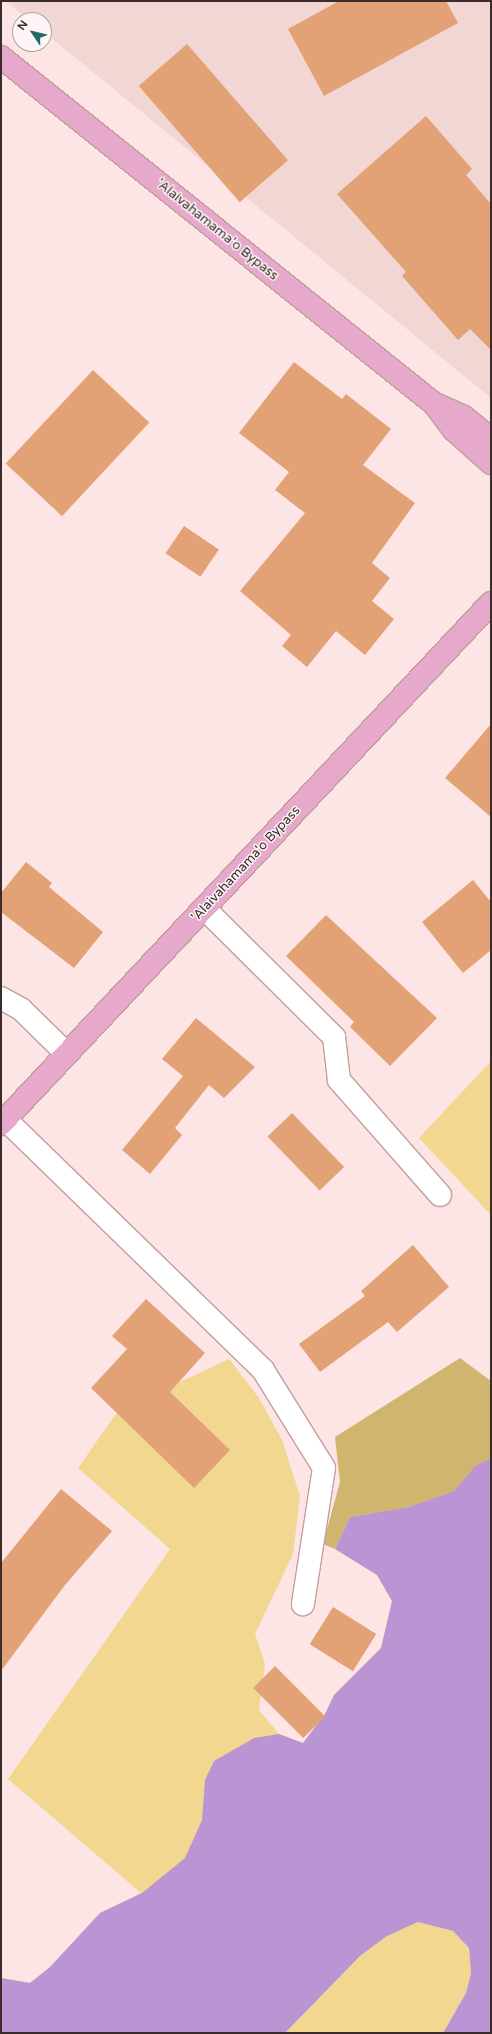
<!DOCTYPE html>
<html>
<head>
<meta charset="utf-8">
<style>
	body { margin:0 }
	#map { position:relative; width:492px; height:2034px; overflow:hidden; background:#fce5e4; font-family:"Varela Round",sans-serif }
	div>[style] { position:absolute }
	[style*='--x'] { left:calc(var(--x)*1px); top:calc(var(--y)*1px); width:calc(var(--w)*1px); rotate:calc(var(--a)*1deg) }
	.built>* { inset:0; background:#f1d6d4 }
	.green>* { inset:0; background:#f1d78f }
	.forest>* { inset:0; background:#cfb56d }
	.water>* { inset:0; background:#bb95d3 }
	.building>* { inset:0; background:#e2a276; transform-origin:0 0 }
	.roads { filter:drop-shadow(1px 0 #c29f9d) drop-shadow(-1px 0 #c29f9d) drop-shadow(0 1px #c29f9d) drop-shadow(0 -1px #c29f9d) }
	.minor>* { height:22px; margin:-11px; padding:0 11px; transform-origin:11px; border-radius:11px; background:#fff }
	.major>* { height:22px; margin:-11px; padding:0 11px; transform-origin:11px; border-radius:11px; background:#e6a9cb }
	span { translate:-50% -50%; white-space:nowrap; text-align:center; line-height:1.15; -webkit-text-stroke:3px #fef6f6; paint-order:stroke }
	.street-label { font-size:13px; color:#3a2c2b }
	.frame { position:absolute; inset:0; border:2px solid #3a2c2b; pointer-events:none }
	.north { position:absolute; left:12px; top:12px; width:40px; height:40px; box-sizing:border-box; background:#fef6f6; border:1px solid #b0a5a5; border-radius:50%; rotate:305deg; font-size:11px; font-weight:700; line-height:16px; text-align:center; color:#3a2c2b }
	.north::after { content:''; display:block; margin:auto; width:14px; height:18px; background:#1d6a69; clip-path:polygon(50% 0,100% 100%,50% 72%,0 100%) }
</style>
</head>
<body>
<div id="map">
	<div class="built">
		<div style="clip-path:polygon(5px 1px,491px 1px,491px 398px,44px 32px,44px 20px,29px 20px)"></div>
	</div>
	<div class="green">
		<div style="clip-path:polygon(491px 1061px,491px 1215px,419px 1138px)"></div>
		<div style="clip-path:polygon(229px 1359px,259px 1398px,282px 1440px,300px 1496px,293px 1554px,255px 1634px,265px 1664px,259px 1710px,279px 1734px,303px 1743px,325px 1714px,334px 1695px,381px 1648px,392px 1601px,377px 1575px,335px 1549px,376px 1511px,491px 1458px,491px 1660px,1px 2033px,1px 1978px,30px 1983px,50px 1967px,100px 1913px,141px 1893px,8px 1779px,170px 1549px,78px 1468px,118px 1411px)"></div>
		<div style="clip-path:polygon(418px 1922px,453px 1931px,469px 1948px,471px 1973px,466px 1993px,443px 2033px,285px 2033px,360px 1956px,387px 1936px)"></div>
	</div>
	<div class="forest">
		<div style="clip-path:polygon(460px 1358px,491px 1381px,491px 1458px,475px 1466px,454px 1491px,409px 1507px,350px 1517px,335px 1549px,323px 1544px,340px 1482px,335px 1437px)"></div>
	</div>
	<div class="water">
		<div style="clip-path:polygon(491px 1458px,491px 2033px,443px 2033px,466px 1993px,471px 1973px,469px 1948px,453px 1931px,418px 1922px,387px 1936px,360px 1956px,285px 2033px,1px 2033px,1px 1978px,30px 1983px,50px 1967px,100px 1913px,142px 1893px,185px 1858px,202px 1820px,205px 1780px,214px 1761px,254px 1738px,279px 1734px,303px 1743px,325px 1714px,334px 1695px,381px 1648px,392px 1601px,377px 1575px,335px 1549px,350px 1517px,409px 1507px,454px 1491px,475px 1466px)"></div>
	</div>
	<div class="building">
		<div style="clip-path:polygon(339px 1px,446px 1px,458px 23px,324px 96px,288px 29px)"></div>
		<div style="left:187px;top:44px;width:154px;height:64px;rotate:49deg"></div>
		<div style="clip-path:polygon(426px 116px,472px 169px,466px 175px,491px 204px,491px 350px,470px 329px,458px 340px,402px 276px,406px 272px,337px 194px)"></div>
		<div style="clip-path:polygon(294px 362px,342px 399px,346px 394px,391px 429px,363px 465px,415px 503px,372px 563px,390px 578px,372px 601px,394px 619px,365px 655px,336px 631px,307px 667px,282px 646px,291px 635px,240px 591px,305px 513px,275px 490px,289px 472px,239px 433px)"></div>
		<div style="left:93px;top:370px;width:77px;height:128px;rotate:43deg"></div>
		<div style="left:184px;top:526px;width:42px;height:33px;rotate:34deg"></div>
		<div style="clip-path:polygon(491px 724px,491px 817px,445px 778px)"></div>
		<div style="clip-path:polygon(26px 862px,52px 883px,49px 887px,103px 932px,74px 968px,1px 912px,1px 893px)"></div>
		<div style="clip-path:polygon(473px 880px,491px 902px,491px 950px,463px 973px,422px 922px)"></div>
		<div style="clip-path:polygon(326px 915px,437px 1018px,390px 1066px,350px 1027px,354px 1022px,286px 956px)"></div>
		<div style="clip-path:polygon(196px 1018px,255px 1067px,224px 1098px,209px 1085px,175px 1128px,182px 1135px,150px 1174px,122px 1150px,183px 1076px,162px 1059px)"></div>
		<div style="left:292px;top:1113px;width:75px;height:34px;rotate:46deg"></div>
		<div style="clip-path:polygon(413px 1245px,449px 1287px,397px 1332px,388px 1322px,320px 1372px,299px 1344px,365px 1296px,361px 1291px)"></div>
		<div style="clip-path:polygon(146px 1299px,205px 1353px,170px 1392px,230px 1450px,194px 1488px,91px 1388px,127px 1349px,112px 1336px)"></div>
		<div style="clip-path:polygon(61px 1489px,112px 1531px,65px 1585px,1px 1671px,1px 1563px)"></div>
		<div style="left:333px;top:1607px;width:51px;height:44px;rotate:32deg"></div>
		<div style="left:275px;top:1666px;width:71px;height:31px;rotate:45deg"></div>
	</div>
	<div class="roads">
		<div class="minor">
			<div style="--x:205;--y:909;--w:182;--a:44.8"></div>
			<div style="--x:334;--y:1037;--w:43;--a:83.4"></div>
			<div style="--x:339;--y:1080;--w:153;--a:48.7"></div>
			<div style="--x:1;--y:998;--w:23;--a:29"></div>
			<div style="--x:21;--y:1009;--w:64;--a:44.4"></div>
			<div style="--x:5;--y:1119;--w:360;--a:44.2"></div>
			<div style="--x:263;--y:1370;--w:115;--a:58.1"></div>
			<div style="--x:324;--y:1468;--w:138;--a:98.8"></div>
		</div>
		<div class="major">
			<div style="--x:1;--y:57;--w:553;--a:38.69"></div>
			<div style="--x:433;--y:403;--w:34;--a:24"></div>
			<div style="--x:464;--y:417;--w:35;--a:39"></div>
			<div style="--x:435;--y:405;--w:31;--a:53"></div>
			<div style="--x:454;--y:430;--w:50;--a:41.7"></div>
			<div style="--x:1;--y:1124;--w:715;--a:-46.76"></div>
		</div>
	</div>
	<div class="street-label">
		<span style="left:217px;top:230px;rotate:39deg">'Alaivahamama'o Bypass</span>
		<span style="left:246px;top:864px;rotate:-47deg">'Alaivahamama'o Bypass</span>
	</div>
	<div class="frame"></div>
	<div class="north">N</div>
</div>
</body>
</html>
